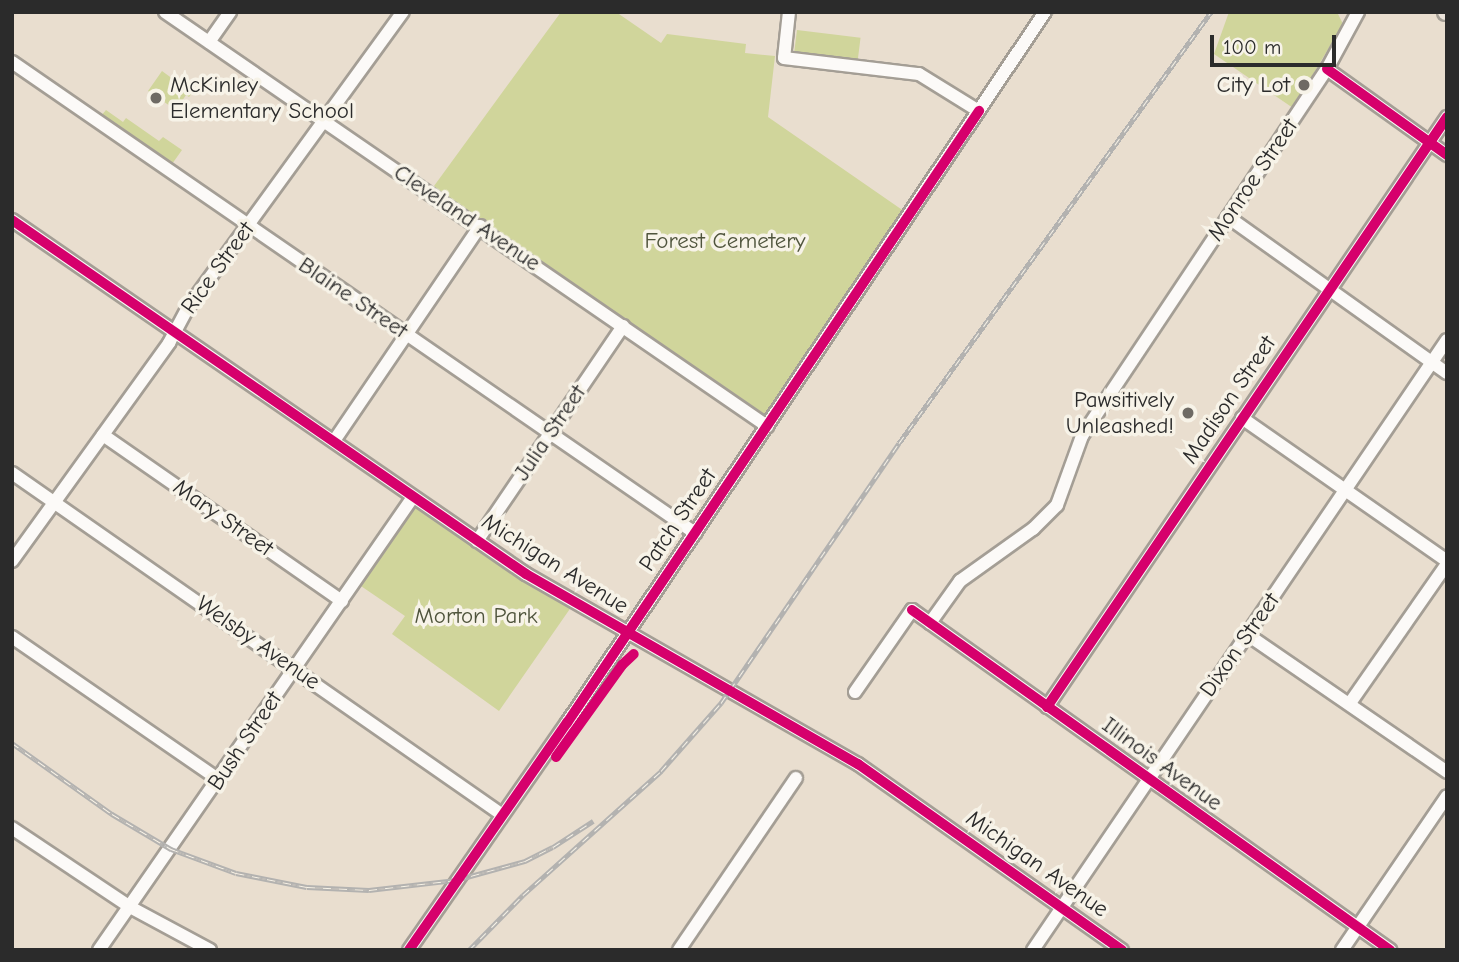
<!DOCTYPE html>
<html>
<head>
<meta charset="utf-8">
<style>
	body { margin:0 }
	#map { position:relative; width:1459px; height:962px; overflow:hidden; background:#e9decf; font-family:"Comic Neue",sans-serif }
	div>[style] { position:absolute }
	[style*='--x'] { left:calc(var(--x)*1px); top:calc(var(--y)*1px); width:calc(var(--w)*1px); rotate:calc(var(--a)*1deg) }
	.green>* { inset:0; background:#d0d59b; transform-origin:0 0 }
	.roads { filter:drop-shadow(2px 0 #a49e95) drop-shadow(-2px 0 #a49e95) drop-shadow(0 2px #a49e95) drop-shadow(0 -2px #a49e95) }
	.minor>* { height:12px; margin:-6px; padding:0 6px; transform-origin:6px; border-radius:6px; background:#fcfaf8 }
	.major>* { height:16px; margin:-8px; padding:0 8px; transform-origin:8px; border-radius:8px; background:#ece4db }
	.rail>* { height:5px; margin-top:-2.5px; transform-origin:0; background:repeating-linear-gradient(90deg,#f7f3e8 0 8px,#b3b2b0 0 16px); box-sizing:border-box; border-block:2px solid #b3b2b0 }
	.cycleway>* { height:10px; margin:-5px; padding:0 5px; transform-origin:5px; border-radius:5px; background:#d6006c }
	.dots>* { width:19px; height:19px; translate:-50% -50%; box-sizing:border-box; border:4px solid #f7f3e8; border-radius:50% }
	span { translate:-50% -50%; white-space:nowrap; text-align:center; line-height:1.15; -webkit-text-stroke:7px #f7f3e8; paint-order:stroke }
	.poi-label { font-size:23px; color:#2b2b2b }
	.left { translate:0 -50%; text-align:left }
	.right { translate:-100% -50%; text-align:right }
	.street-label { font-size:23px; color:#2b2b2b }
	.park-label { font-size:23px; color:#4f543c }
	.frame { position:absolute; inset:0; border:14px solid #2b2b2b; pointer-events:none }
	.scale { position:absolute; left:1210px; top:35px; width:126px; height:32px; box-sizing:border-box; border:4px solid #2b2b2b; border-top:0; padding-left:9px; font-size:21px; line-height:24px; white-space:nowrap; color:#2b2b2b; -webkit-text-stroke:5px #f7f3e8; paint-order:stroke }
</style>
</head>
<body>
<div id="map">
	<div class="green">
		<div style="clip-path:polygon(561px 12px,616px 12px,661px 43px,667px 34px,746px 44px,745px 53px,775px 56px,768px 117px,911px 216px,767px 426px,480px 226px,434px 186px)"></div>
		<div style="clip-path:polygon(1229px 12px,1337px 12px,1343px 24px,1293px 108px,1214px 54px)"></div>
		<div style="left:797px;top:30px;width:64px;height:24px;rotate:7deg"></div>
		<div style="clip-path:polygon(162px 71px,192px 93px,189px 97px,186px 95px,176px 110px,148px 91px)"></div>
		<div style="clip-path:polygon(106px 110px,123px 122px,126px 118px,159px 141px,163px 137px,182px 150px,172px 164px,100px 117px)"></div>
		<div style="clip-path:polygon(413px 497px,574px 603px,499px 711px,392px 634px,405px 616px,355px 582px)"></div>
	</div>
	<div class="roads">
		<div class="minor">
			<div style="--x:165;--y:12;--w:731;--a:34.52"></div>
			<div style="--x:789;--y:12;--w:46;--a:96.2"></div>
			<div style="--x:784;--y:58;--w:136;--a:6.8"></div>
			<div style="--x:919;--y:74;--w:70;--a:31.7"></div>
			<div style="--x:209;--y:42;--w:37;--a:-55"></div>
			<div style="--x:12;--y:62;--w:830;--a:34.59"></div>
			<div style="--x:1327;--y:69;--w:148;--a:35.6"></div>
			<div style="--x:1228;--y:217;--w:269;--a:35.5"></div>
			<div style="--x:12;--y:220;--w:624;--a:34.56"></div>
			<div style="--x:526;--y:574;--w:383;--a:29.8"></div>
			<div style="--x:858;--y:764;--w:323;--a:35.2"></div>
			<div style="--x:1242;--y:418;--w:250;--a:34.9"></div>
			<div style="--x:103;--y:435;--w:291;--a:34.8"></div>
			<div style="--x:334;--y:441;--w:260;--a:-55.8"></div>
			<div style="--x:12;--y:473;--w:596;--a:34.89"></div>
			<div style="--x:477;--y:541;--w:260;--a:-55.8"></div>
			<div style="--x:12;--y:561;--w:269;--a:-54.2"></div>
			<div style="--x:169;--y:343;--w:38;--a:-62"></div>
			<div style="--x:187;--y:309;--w:367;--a:-54"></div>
			<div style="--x:930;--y:623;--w:52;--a:-54.5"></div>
			<div style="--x:960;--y:581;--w:90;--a:-35.5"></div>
			<div style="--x:1033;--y:529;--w:34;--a:-45"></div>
			<div style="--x:1057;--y:505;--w:73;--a:-70.1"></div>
			<div style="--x:1082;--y:436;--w:441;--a:-56.3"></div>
			<div style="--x:1327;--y:69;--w:65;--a:-61.5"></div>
			<div style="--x:1248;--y:635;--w:242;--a:34.5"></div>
			<div style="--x:12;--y:637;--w:252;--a:34.6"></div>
			<div style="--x:855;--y:692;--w:100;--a:-55.2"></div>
			<div style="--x:912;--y:610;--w:587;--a:35.42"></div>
			<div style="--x:1350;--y:703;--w:169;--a:-55.1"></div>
			<div style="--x:1047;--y:707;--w:713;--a:-55.86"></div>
			<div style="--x:12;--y:828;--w:142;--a:33.8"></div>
			<div style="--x:130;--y:907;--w:91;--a:28.3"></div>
			<div style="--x:99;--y:950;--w:551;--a:-55.27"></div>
			<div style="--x:409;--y:950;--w:277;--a:-55.2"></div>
			<div style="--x:567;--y:723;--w:857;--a:-56.09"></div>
			<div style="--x:679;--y:950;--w:208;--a:-55.8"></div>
			<div style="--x:1033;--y:950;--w:737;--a:-55.84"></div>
			<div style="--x:1342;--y:950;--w:186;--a:-55.7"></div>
		</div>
		<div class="major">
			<div style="--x:1446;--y:12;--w:1;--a:0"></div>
		</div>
	</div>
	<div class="rail">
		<div style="--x:12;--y:743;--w:123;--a:35.4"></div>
		<div style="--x:112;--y:814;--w:69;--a:30.7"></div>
		<div style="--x:171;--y:849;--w:69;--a:20.3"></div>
		<div style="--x:236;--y:873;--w:72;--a:11.2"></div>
		<div style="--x:307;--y:887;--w:62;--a:2.8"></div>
		<div style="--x:369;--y:890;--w:88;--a:-6.6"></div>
		<div style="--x:456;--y:880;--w:72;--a:-15.4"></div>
		<div style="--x:525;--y:861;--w:31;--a:-27"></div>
		<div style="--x:553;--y:847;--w:48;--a:-33"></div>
		<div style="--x:469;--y:950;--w:77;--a:-45.5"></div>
		<div style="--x:523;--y:895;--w:186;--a:-41.9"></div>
		<div style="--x:661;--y:771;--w:91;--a:-48.6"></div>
		<div style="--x:721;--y:703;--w:315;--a:-55.6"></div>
		<div style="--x:899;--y:443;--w:532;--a:-54.1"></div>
	</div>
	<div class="cycleway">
		<div style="--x:1327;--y:69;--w:148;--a:35.6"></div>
		<div style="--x:12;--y:220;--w:624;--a:34.56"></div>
		<div style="--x:526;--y:574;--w:383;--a:29.8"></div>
		<div style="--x:858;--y:764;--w:323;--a:35.2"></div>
		<div style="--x:912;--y:610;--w:587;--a:35.42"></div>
		<div style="--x:1047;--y:707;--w:713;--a:-55.86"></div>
		<div style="--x:556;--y:757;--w:113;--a:-54.3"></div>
		<div style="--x:622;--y:665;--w:16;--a:-43"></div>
		<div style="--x:409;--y:950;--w:277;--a:-55.2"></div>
		<div style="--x:567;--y:723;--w:738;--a:-56.05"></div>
	</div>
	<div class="dots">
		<div style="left:1304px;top:85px;background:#6e6a64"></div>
		<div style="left:156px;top:98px;background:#6e6a64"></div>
		<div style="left:1188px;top:413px;background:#6e6a64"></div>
	</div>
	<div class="poi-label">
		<span class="left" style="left:170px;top:98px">McKinley<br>Elementary School</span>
		<span class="right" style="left:1290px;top:85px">City Lot</span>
		<span class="right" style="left:1174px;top:413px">Pawsitively<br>Unleashed!</span>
	</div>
	<div class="street-label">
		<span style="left:1253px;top:180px;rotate:-56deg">Monroe Street</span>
		<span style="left:467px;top:218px;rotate:34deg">Cleveland Avenue</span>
		<span style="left:218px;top:268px;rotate:-54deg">Rice Street</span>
		<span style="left:353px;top:298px;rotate:34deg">Blaine Street</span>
		<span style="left:1229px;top:400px;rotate:-56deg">Madison Street</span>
		<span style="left:550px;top:433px;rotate:-56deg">Julia Street</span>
		<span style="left:223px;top:518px;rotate:35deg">Mary Street</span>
		<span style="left:678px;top:520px;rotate:-56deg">Patch Street</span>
		<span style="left:555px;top:564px;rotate:32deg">Michigan Avenue</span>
		<span style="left:258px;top:643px;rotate:35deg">Welsby Avenue</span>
		<span style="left:1240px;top:645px;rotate:-55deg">Dixon Street</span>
		<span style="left:245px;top:741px;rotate:-56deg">Bush Street</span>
		<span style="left:1162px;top:764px;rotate:36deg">Illinois Avenue</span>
		<span style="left:1037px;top:864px;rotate:35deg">Michigan Avenue</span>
	</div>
	<div class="park-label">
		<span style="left:725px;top:241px">Forest Cemetery</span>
		<span style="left:476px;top:616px">Morton Park</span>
	</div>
	<div class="frame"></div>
	<div class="scale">100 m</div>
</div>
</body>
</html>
